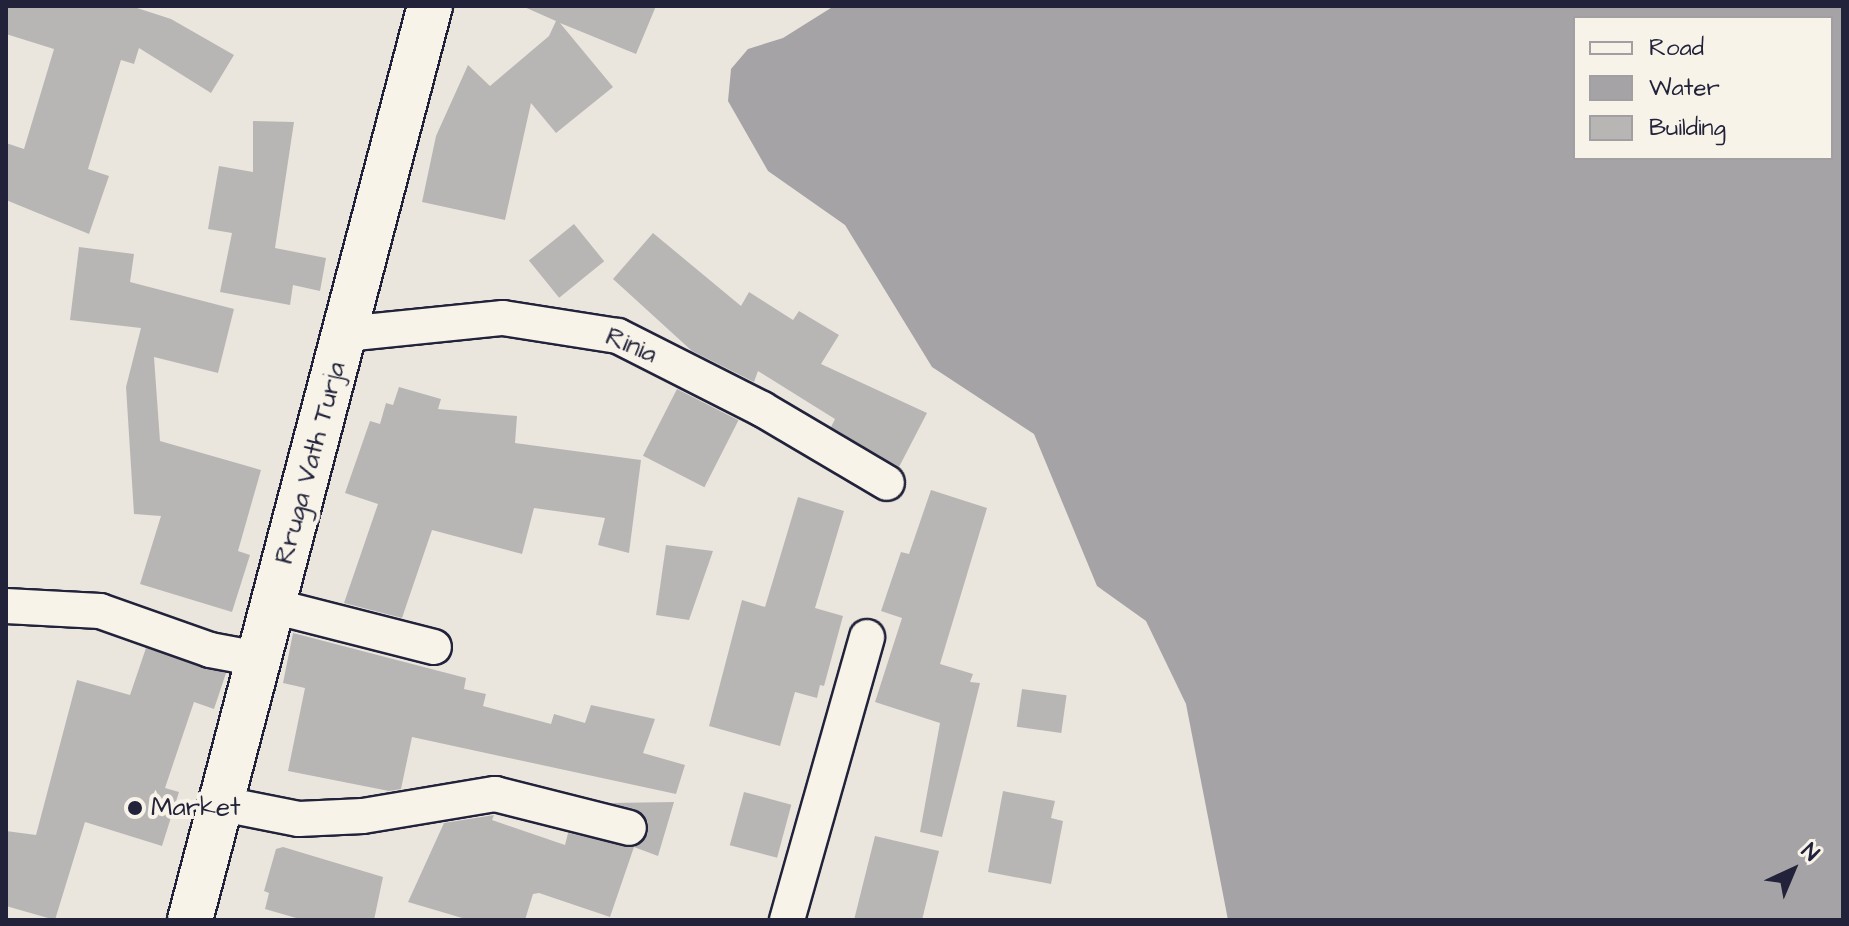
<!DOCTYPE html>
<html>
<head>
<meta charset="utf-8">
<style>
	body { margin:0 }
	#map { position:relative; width:1849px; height:926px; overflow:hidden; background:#eae6de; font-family:"Architects Daughter",sans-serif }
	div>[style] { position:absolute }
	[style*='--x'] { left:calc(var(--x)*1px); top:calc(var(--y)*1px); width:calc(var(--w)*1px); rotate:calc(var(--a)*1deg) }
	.water>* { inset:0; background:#a6a3a6 }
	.building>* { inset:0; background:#b8b6b5; transform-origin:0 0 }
	.roads { filter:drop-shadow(2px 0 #22223b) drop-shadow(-2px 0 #22223b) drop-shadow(0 2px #22223b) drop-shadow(0 -2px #22223b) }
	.street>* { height:34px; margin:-17px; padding:0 17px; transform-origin:17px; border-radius:17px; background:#f7f3e8 }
	.secondary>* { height:44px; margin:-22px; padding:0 22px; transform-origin:22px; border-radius:22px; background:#f7f3e8 }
	.dots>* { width:22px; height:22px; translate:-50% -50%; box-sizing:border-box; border:4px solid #f7f3e8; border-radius:50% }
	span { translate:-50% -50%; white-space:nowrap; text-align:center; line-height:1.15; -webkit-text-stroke:8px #f7f3e8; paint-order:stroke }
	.street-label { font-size:26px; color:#22223b }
	.poi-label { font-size:26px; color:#22223b }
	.left { translate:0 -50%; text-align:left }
	.frame { position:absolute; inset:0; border:8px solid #22223b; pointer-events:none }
	.legend { position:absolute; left:1573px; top:16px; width:260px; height:144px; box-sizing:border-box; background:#f7f3e8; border:2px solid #a29fa3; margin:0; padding:10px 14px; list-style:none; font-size:24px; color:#22223b }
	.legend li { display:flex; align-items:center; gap:16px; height:40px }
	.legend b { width:40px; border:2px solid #a29fa3 }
	.north { position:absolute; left:1753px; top:830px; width:80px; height:80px; -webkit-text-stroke:6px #f7f3e8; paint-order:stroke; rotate:44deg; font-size:22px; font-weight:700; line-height:32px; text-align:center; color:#22223b }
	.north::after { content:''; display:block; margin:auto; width:28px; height:36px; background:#22223b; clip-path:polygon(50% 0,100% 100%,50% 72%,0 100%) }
</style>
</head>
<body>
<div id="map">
	<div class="water">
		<div style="clip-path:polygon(evenodd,834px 6px,1843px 6px,1843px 920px,1228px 920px,1186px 704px,1146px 621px,1097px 586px,1034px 434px,932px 367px,845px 225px,768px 171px,728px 101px,731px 69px,748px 49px,783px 38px,834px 6px,1575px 18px,1831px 18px,1831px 158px,1575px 158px,1575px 18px)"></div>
	</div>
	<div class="building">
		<div style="clip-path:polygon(6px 6px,131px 6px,171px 19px,234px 55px,211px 93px,139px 48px,134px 64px,121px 60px,88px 169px,109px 176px,89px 234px,6px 200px,6px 143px,24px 149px,54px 49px,6px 34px)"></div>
		<div style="clip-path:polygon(522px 6px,656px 6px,636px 54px,560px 23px,613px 87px,556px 133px,531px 103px,505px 220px,422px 202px,436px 136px,468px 65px,490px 86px,549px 36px,556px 21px)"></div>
		<div style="clip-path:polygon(253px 121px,294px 122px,275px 248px,326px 258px,320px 291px,293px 285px,290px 305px,220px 292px,232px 233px,208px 229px,219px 166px,253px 172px)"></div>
		<div style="left:574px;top:224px;width:48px;height:58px;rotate:51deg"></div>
		<div style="clip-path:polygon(653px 233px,741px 306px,749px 292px,793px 320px,799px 311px,839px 335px,821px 364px,927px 413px,899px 467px,831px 427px,835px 419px,758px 371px,754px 382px,692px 351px,613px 279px)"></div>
		<div style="clip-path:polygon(79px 247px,134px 254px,130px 282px,234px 309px,218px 373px,154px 357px,160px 441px,261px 470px,238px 551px,250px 555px,232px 612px,140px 584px,161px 516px,134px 514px,126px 387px,141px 328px,70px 320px)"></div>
		<div style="clip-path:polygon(399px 387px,441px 399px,438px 409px,517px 416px,515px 443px,641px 460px,629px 553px,598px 545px,605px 518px,534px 508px,522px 554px,432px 530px,402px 618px,344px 603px,378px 504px,345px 493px,370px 421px,380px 424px,386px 403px,393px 405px)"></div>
		<div style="left:677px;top:389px;width:69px;height:75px;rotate:27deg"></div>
		<div style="clip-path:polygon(931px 490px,987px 508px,940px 664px,973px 674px,970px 682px,980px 683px,942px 837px,920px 832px,940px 723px,875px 702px,902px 618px,881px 611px,901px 552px,909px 554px)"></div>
		<div style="clip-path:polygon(798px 497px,844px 511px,815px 608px,843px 616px,824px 686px,820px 685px,817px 698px,795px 692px,780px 746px,709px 726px,742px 600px,765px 607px)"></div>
		<div style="clip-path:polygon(666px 545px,713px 551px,689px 620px,656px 615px)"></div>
		<div style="clip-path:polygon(293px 633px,466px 678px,464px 689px,486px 694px,483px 706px,551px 724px,554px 714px,585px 723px,591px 705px,655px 719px,643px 753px,685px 765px,676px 794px,412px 737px,401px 789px,389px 791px,288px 771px,305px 688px,283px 683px)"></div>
		<div style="clip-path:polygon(146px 648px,226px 673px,214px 709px,194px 702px,165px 788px,179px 792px,162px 846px,85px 822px,55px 920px,6px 906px,6px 831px,36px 835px,77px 680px,130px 695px)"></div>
		<div style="left:1022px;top:689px;width:45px;height:38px;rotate:8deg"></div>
		<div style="clip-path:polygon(1003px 791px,1055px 801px,1051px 818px,1063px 821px,1051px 884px,988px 872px)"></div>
		<div style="left:744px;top:792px;width:49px;height:55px;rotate:15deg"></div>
		<div style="clip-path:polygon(674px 802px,658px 856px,634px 847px,610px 917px,539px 893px,533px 894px,525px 920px,469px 920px,408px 902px,444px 823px,494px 815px,492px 820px,565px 845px,568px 833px,634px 847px,648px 834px,648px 822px,635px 809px,610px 803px)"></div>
		<div style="clip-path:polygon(875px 836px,939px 851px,922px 920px,854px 920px)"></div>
		<div style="clip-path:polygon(283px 847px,383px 877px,374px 920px,303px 920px,265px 909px,269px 893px,264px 891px,276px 849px)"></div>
	</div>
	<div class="roads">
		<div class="street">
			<div style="--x:345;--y:334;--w:159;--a:-5.8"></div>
			<div style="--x:503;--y:318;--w:116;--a:8.9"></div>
			<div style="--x:618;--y:336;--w:161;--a:26.9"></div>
			<div style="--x:762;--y:409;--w:145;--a:30.6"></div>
			<div style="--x:6;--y:606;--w:94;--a:3"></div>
			<div style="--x:100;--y:611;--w:117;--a:19.5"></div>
			<div style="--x:210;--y:650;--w:49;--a:10.6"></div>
			<div style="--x:273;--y:606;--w:166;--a:14.3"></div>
			<div style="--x:223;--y:804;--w:77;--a:11.2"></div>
			<div style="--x:299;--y:819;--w:64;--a:-2.7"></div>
			<div style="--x:363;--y:816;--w:134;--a:-9.5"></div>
			<div style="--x:495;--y:794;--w:138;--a:14.2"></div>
			<div style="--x:787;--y:920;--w:294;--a:-74.2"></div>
		</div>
		<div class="secondary">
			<div style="--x:190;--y:920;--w:945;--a:-75.29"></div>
		</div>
	</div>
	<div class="dots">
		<div style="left:135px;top:808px;background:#22223b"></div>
	</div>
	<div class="street-label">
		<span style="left:631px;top:346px;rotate:23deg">Rinia</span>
		<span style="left:311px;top:463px;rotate:-75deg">Rruga Vath Turja</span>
	</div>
	<div class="poi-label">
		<span class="left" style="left:151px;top:808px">Market</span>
	</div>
	<div class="frame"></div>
	<ul class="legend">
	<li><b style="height:10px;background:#f7f3e8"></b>Road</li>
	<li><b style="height:22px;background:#a6a3a6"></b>Water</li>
	<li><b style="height:22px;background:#b8b6b5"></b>Building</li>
	</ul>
	<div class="north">N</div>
</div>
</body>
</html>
